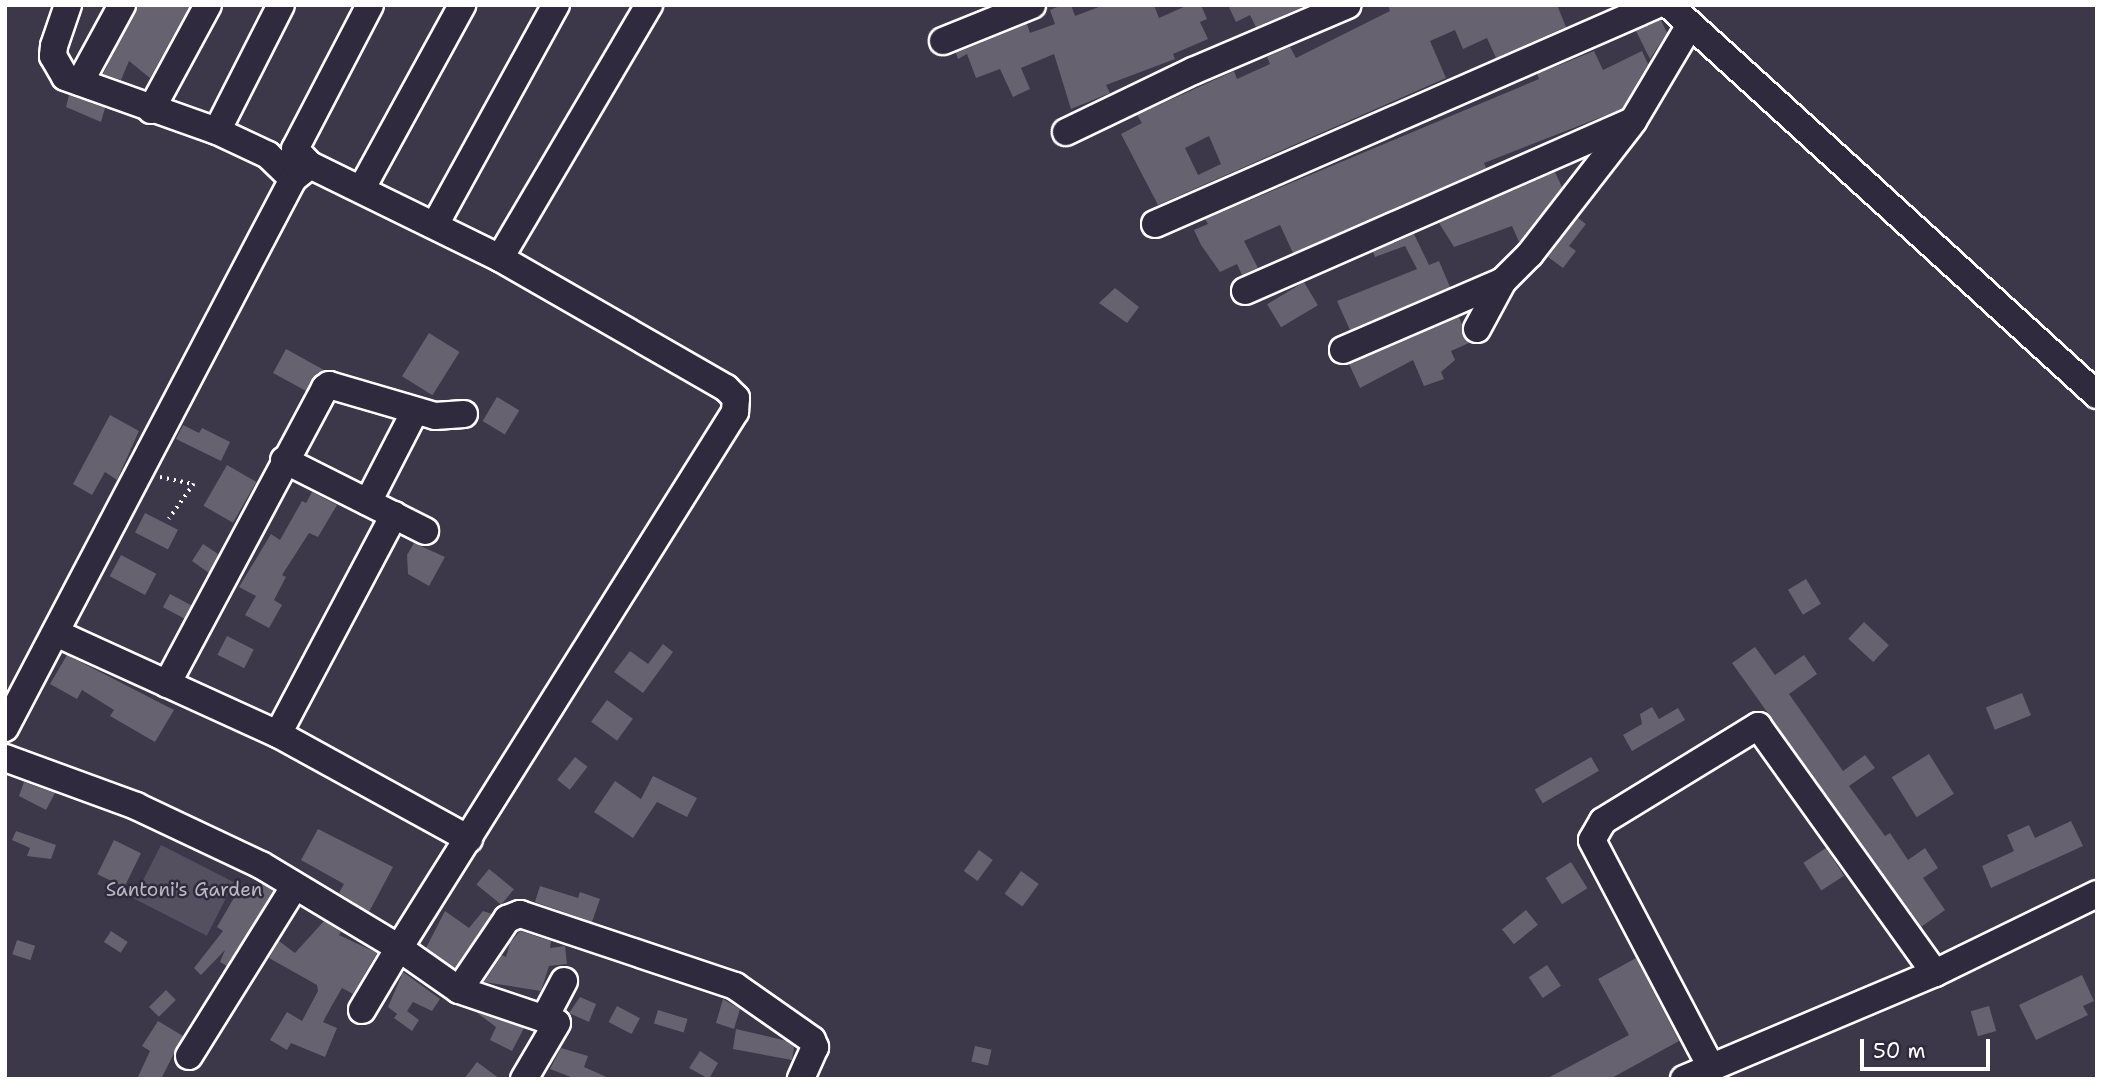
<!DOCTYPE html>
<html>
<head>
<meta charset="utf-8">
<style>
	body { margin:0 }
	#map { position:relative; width:2102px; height:1084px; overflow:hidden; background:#3c3749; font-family:"Shantell Sans",sans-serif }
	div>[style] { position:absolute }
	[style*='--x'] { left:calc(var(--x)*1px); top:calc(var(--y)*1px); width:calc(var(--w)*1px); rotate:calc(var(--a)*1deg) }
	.green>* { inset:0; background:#555060; transform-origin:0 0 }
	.building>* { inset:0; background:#666270; transform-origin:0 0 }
	.path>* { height:3.5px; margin-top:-1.75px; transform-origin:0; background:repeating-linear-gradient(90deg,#fff 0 2px,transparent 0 7px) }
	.roads { filter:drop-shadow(2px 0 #fff) drop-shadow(-2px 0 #fff) drop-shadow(0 2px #fff) drop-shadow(0 -2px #fff) }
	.minor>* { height:26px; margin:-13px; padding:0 13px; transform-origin:13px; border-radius:13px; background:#2f2a3d }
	span { translate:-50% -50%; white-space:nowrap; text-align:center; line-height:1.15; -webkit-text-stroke:5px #2f2a3d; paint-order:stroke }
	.park-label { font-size:19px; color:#bbb9bf }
	.frame { position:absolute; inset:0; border:7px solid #fff; pointer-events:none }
	.scale { position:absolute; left:1860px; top:1039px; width:130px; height:32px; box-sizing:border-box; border:4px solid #fff; border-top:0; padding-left:9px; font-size:21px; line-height:24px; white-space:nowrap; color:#fff; -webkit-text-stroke:5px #2f2a3d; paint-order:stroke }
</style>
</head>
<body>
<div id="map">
	<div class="green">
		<div style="left:161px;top:845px;width:82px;height:60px;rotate:27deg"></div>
	</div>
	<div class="building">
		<div style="clip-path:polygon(138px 5px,190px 5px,150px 78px,129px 61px,121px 80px,103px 74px)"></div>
		<div style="clip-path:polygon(1062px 5px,1071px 5px,1075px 16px,1104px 5px,1154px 5px,1159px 18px,1188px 5px,1201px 5px,1207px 19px,1200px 22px,1208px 39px,1173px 54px,1175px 59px,1106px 85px,1110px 93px,1071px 109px,1054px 54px,1021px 68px,1030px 89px,1013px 97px,1000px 69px,976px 78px,967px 54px,958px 59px,956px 53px,1027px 24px,1030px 33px,1055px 24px,1050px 10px)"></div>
		<div style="clip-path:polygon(1228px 5px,1307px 5px,1256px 27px,1250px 15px,1236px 22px)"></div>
		<div style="clip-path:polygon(evenodd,1388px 5px,1557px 5px,1566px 27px,1496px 58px,1487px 38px,1463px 49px,1455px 30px,1430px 41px,1446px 78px,1158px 205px,1121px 134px,1142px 123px,1137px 115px,1234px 71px,1237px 79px,1270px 64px,1267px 57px,1290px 47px,1296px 58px,1390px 11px,1388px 5px,1209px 136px,1221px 164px,1198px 175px,1185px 148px,1209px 136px)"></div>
		<div style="clip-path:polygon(1661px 20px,1667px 33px,1650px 59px,1636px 31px)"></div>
		<div style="clip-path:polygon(1594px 51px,1603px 70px,1642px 51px,1648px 64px,1622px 109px,1484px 163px,1486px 168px,1293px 253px,1280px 225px,1244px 241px,1258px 268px,1242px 275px,1237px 264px,1220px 272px,1201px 245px,1194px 230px,1208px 224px,1205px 219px,1539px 79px,1537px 74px)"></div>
		<div style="clip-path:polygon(69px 95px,105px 108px,101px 122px,66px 107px)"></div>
		<div style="clip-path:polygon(1555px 172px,1562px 187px,1519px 242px,1512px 226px,1454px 247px,1439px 223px)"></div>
		<div style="clip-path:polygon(1578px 218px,1586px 224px,1569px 246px,1576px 251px,1563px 268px,1548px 257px)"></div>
		<div style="clip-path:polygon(1414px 234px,1429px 265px,1439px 261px,1450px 287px,1350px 330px,1337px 301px,1417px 269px,1405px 246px,1375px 257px,1373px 252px)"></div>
		<div style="left:1304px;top:282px;width:27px;height:43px;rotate:59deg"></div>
		<div style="clip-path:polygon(1115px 288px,1139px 307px,1127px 323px,1099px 303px)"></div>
		<div style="clip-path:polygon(1459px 317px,1469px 343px,1451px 351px,1455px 360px,1441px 372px,1444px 379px,1424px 386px,1413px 360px,1360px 388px,1349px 364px)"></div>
		<div style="left:429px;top:333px;width:36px;height:51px;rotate:32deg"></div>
		<div style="clip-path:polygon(286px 349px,324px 370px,306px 391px,273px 373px)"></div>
		<div style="left:497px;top:397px;width:26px;height:28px;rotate:31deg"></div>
		<div style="clip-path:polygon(110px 415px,139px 431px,117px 480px,105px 472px,92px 495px,73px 484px)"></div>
		<div style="clip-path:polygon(183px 425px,199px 433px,202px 428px,230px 442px,221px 461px,176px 439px)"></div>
		<div style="left:227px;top:465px;width:34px;height:47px;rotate:30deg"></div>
		<div style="clip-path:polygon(312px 492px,337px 505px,318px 537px,309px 533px,282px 575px,286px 577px,274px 600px,282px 605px,269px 628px,245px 615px,256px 596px,239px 587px,271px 534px,280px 540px,302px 501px,306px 503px)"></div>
		<div style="left:145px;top:513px;width:37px;height:22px;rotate:27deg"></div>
		<div style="clip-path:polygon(414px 543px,445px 557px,429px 586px,408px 574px,407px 555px)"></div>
		<div style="clip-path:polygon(203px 544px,218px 554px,209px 573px,192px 561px)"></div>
		<div style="left:121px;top:555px;width:40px;height:24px;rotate:28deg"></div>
		<div style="left:1806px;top:579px;width:29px;height:21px;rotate:59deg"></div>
		<div style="left:170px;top:594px;width:24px;height:15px;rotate:28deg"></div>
		<div style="left:1864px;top:622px;width:34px;height:23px;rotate:43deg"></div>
		<div style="left:227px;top:636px;width:30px;height:21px;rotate:27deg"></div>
		<div style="clip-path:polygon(663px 644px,673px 652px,643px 693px,614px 672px,630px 651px,648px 664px)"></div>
		<div style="clip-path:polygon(1755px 647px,1775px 675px,1804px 655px,1817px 674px,1789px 694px,1843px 771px,1865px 755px,1875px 768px,1849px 786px,1885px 836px,1890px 833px,1908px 860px,1925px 848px,1938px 868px,1923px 878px,1945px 910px,1921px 927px,1732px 663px)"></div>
		<div style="clip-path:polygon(67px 655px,174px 710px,155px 742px,110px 716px,114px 710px,82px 690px,77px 699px,50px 684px)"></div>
		<div style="left:2022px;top:693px;width:24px;height:39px;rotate:68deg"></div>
		<div style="left:607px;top:700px;width:32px;height:27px;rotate:36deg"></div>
		<div style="clip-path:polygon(1652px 707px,1659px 719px,1678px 708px,1685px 720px,1632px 751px,1623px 735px,1642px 724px,1640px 714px)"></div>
		<div style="left:1929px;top:754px;width:47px;height:44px;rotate:58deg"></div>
		<div style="left:575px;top:757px;width:16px;height:29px;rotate:38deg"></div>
		<div style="left:1591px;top:757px;width:16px;height:65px;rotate:60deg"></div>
		<div style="clip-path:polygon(653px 776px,697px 798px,687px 817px,657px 802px,633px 838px,594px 812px,615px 781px,641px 799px)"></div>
		<div style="clip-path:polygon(24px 782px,55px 793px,46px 810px,19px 796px)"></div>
		<div style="clip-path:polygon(2071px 821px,2083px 846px,1991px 888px,1982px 866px,2014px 851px,2007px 835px,2029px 825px,2035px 838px)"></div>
		<div style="clip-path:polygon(318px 829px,393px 867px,369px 912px,339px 893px,344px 884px,301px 860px)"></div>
		<div style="clip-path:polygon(16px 831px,56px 845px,51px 859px,27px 856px,30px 848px,12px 840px)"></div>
		<div style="left:114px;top:840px;width:30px;height:38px;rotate:26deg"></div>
		<div style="left:1826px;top:848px;width:33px;height:27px;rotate:57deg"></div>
		<div style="left:979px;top:850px;width:17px;height:26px;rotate:36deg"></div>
		<div style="left:1571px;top:862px;width:31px;height:30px;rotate:58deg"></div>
		<div style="left:489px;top:869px;width:32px;height:20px;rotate:39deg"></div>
		<div style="left:1021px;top:871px;width:22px;height:28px;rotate:36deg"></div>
		<div style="clip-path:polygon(242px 884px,257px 893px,262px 884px,273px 891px,227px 966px,220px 962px,225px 950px,201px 975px,194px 968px,223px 931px,217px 927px)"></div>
		<div style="clip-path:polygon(540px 886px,578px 898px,580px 892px,600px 899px,592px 922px,535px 902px)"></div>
		<div style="left:1526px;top:910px;width:19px;height:31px;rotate:51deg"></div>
		<div style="clip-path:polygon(445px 911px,469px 928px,483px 911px,492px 914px,455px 968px,426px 948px)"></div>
		<div style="clip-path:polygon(324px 921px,341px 932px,339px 935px,377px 953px,353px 994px,342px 988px,331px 1007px,323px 1022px,337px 1028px,325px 1057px,291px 1043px,287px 1050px,270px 1040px,287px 1012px,302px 1021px,318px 991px,317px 985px,269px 958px,279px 941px,295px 953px)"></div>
		<div style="left:111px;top:931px;width:20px;height:13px;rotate:33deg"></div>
		<div style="clip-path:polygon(520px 931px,551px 941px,550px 948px,565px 946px,567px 964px,549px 966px,541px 991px,484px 982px,502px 955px,506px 957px,510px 943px)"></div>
		<div style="left:17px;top:940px;width:19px;height:15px;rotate:18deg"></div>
		<div style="clip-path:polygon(1636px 958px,1679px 1041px,1610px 1079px,1546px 1079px,1629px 1035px,1598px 979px)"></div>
		<div style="left:1547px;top:965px;width:25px;height:22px;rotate:56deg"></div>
		<div style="clip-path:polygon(403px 972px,440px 999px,432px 1011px,413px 1002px,407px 1011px,419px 1020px,412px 1031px,394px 1018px,397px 1014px,388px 1007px)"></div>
		<div style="clip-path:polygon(2082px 975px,2094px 1001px,2083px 1006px,2088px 1015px,2036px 1040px,2019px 1005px)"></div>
		<div style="left:166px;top:990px;width:14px;height:24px;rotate:45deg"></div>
		<div style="clip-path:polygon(580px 997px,596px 1004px,589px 1022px,569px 1013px)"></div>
		<div style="clip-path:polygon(723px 999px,740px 1009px,734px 1029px,716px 1023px)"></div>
		<div style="left:617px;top:1006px;width:26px;height:18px;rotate:28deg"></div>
		<div style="left:1989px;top:1006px;width:26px;height:19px;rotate:74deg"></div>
		<div style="left:658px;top:1010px;width:31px;height:14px;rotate:17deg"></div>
		<div style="clip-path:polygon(476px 1012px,524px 1028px,512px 1051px,490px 1040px,496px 1027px)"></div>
		<div style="clip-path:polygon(158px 1021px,183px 1036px,161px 1079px,137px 1079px,150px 1051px,142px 1046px)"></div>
		<div style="clip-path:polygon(736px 1029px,787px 1041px,794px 1047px,792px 1060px,733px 1049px)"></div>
		<div style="left:975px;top:1046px;width:17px;height:16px;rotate:13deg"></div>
		<div style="clip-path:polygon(561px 1048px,588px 1056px,584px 1067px,611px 1079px,576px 1079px,550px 1069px)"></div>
		<div style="clip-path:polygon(700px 1051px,718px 1063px,709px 1079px,689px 1068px)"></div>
		<div style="clip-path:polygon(477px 1062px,500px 1079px,464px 1079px)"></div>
	</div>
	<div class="path">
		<div style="--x:160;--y:477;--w:35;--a:12"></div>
		<div style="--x:194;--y:484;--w:43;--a:125.5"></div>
	</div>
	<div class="roads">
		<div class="minor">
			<div style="--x:68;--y:5;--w:43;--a:108.9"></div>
			<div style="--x:54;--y:46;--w:10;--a:96"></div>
			<div style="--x:53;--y:56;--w:24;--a:60"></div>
			<div style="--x:65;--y:77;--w:161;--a:19.6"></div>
			<div style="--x:217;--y:131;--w:141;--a:-63.1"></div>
			<div style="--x:370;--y:5;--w:162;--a:117.5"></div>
			<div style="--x:295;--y:149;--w:22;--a:47"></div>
			<div style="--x:310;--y:165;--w:212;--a:26.1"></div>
			<div style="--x:500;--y:258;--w:294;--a:-59.5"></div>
			<div style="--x:1669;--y:5;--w:579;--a:42.34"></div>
			<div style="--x:943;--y:41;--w:96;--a:-22"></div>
			<div style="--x:80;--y:82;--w:88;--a:-61.4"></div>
			<div style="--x:151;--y:110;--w:119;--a:-61.5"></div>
			<div style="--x:217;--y:131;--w:56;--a:25.2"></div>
			<div style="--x:268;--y:155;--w:35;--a:44"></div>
			<div style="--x:1066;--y:132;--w:141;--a:-25.7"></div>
			<div style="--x:1193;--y:71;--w:168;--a:-23.1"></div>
			<div style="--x:362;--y:188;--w:209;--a:-61.3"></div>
			<div style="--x:436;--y:223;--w:249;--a:-61.2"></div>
			<div style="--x:1155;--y:224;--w:547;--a:-23.61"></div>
			<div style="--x:1245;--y:291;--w:424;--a:-23.7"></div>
			<div style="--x:1633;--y:121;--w:112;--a:-59.3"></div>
			<div style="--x:1477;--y:329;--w:55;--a:-61.6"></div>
			<div style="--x:1343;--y:350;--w:174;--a:-23.3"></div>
			<div style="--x:1503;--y:281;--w:38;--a:-45"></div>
			<div style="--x:1530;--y:254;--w:163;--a:-52.2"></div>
			<div style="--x:284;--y:460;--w:158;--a:26.7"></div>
			<div style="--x:368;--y:502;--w:102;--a:-62.7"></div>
			<div style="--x:56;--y:633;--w:244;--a:24.5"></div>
			<div style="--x:278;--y:734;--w:248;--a:-62.1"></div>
			<div style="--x:167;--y:684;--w:336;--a:-61.9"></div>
			<div style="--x:325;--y:388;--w:5;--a:-37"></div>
			<div style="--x:329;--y:385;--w:110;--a:16.3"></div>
			<div style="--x:435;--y:416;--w:29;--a:-4"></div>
			<div style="--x:5;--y:728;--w:620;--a:-62.32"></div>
			<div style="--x:293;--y:179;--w:22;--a:-39"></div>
			<div style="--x:278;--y:734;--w:218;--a:28.8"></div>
			<div style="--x:5;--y:758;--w:140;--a:20.1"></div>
			<div style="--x:136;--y:806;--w:138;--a:25.3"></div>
			<div style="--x:261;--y:865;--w:161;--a:31"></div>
			<div style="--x:399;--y:948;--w:633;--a:-57.92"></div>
			<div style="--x:735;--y:412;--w:14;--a:-86"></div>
			<div style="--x:736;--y:398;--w:14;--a:-135"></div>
			<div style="--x:726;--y:388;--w:261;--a:-150.1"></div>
			<div style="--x:459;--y:990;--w:86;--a:-55.9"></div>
			<div style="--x:507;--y:919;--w:14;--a:-21"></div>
			<div style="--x:520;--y:914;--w:227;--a:18.5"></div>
			<div style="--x:735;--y:986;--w:94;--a:35"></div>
			<div style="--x:812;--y:1040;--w:8;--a:67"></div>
			<div style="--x:815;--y:1047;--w:35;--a:114"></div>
			<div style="--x:362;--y:1010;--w:72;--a:-59.2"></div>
			<div style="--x:399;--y:948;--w:73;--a:35"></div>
			<div style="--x:459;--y:990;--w:103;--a:18.6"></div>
			<div style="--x:557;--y:1023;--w:65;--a:120.5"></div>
			<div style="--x:544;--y:1019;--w:43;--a:-62.2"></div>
			<div style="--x:189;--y:1056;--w:200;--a:-58.1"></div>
			<div style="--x:1711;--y:1067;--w:256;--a:-117.7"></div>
			<div style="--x:1592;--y:840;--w:22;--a:-60"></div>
			<div style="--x:1603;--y:821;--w:182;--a:-31.5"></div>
			<div style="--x:1758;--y:726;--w:304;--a:54.4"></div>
			<div style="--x:1935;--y:973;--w:180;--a:-26"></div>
			<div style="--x:1684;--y:1079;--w:272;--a:-22.9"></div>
		</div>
	</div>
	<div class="park-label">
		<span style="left:184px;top:890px">Santoni's Garden</span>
	</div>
	<div class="frame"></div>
	<div class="scale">50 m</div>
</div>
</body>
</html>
